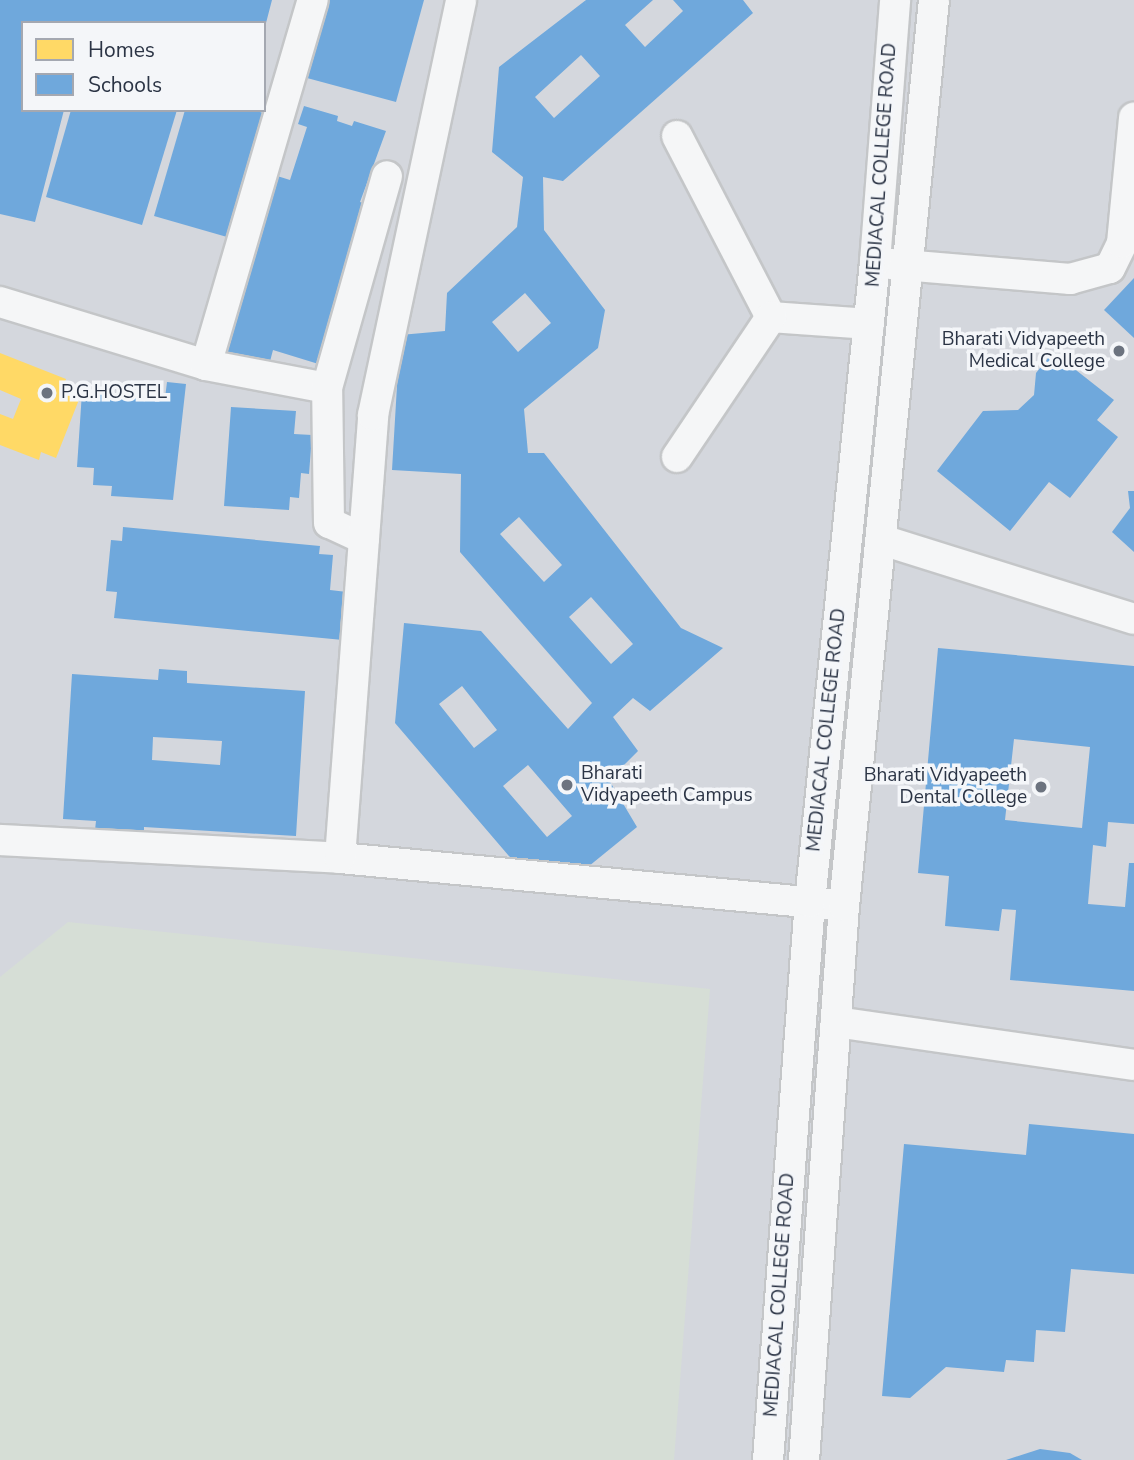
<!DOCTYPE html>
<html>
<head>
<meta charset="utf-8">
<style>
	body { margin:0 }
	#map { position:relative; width:1134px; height:1460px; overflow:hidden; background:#e6e8ea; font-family:"Nunito Sans",sans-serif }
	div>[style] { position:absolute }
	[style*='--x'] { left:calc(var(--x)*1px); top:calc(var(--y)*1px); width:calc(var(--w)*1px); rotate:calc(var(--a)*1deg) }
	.built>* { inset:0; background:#d4d7dd }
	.green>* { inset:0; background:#d6ded6 }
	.homes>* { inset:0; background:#ffd966 }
	.schools>* { inset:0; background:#6fa8dc }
	.roads { filter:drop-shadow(2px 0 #c4c6c8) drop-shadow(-2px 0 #c4c6c8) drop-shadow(0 2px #c4c6c8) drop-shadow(0 -2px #c4c6c8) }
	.minor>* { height:30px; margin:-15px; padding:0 15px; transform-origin:15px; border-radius:15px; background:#f5f6f7 }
	.dots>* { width:19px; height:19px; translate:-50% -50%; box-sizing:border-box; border:4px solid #f4f6f9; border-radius:50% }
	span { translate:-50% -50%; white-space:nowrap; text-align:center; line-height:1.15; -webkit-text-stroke:7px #f4f6f9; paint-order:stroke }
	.street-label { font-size:19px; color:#2b3445 }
	.poi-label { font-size:19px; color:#2b3445 }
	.right { translate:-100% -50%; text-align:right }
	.left { translate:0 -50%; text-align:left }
	.legend { position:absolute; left:21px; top:21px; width:245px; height:91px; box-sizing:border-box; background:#f4f6f9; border:2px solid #a4a8b1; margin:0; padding:9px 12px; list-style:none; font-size:21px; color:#2b3445 }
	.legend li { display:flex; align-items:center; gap:14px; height:35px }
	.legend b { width:35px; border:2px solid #a4a8b1 }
</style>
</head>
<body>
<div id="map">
	<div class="built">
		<div style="clip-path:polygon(evenodd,0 0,1134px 0,1134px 1460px,0 1460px,0 0,23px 23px,264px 23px,264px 110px,23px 110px,23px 23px)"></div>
	</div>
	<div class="green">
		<div style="clip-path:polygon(68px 922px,710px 989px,674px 1460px,0 1460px,0 977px)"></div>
	</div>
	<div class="homes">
		<div style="clip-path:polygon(0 353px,66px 379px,64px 385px,82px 392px,56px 458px,41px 452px,39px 460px,0 445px,0 414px,13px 419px,21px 399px,0 390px)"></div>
	</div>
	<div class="schools">
		<div style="clip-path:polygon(0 0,272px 0,266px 23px,23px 23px,23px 110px,64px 110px,35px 222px,0 214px)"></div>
		<div style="clip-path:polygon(328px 0,424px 0,396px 102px,307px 78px)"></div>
		<div style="clip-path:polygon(evenodd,586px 0,653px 0,625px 25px,645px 47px,683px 11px,673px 0,743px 0,753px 13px,563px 181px,543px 177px,544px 230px,605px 310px,598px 348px,524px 409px,528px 453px,544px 453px,681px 628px,723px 648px,650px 711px,633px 698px,613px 717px,638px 751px,609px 780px,637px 827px,578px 875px,521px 870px,395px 723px,404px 623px,481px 631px,568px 729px,592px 703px,460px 552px,461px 474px,392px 470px,400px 335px,445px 331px,447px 293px,517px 227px,523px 177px,492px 152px,499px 67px,586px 0,581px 55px,600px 76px,554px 118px,535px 97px,581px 55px,586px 0,525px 293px,551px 323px,518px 352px,492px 322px,525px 293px,586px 0,519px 517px,562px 565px,544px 582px,500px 534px,519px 517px,586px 0,591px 597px,633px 644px,611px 664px,569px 617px,591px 597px,586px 0,462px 686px,497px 730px,474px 748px,439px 704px,462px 686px,586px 0,528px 765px,572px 816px,547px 837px,503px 786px,528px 765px)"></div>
		<div style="clip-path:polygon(304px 106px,338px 116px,337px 121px,352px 126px,354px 121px,386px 131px,360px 202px,375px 207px,325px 366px,273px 350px,268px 369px,226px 356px,232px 337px,225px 335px,274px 175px,290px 180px,307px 127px,298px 124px)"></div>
		<div style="clip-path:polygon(71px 110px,177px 110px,142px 225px,46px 197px)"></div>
		<div style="clip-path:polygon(185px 110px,254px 110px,269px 115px,234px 239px,154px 216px)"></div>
		<div style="clip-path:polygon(1134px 278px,1134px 338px,1104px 310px)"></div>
		<div style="clip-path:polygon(1053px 352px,1114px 400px,1097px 420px,1118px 437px,1070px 498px,1049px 482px,1010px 531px,937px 471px,983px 411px,1018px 410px,1034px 395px,1036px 373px)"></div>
		<div style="clip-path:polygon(167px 382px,186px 384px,173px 500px,111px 496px,112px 486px,93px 485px,94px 468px,77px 467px,82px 392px,165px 398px)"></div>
		<div style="clip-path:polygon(231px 407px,296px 411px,294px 434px,312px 435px,309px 474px,301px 473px,299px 498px,290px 497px,289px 510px,224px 506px)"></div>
		<div style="clip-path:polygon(1128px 491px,1134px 491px,1134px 552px,1112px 532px,1130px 508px)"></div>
		<div style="clip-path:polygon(123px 527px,320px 546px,319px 554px,333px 555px,330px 590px,347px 592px,343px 640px,114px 618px,117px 592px,106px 591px,111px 540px,122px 541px)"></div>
		<div style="clip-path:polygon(evenodd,938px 648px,1134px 666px,1134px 824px,1108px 822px,1106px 847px,1093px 845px,1088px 904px,1125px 907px,1129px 863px,1134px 863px,1134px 991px,1010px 980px,1016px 910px,1002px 909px,999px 931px,945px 926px,949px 876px,918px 873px,938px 648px,1014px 739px,1090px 747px,1082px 828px,1005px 820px,1014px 739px)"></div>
		<div style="clip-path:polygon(evenodd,159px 669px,187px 671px,187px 683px,305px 691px,296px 836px,144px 827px,144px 833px,95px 830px,96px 821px,63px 819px,72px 674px,158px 680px,159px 669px,153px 737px,222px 741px,220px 765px,152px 760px,153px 737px)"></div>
		<div style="clip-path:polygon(1029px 1124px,1134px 1134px,1134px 1274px,1071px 1269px,1065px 1332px,1036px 1330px,1034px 1362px,1006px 1360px,1004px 1372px,946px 1367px,910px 1398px,882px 1396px,904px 1144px,1026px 1155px)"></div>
		<div style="clip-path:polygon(1040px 1449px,1070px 1453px,1082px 1460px,1006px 1460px)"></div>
	</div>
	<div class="roads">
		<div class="minor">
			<div style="--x:677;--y:136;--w:204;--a:62.6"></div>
			<div style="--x:771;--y:317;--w:98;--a:4.1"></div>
			<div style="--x:891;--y:264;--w:180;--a:4.8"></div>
			<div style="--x:1070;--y:279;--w:41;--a:-15.4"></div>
			<div style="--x:1110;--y:268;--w:28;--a:-64"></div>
			<div style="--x:1122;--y:243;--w:126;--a:-84.5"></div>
			<div style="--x:0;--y:302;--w:215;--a:17"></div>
			<div style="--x:206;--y:365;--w:123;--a:10.8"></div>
			<div style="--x:206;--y:365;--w:380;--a:-73.7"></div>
			<div style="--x:677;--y:457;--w:169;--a:-56.1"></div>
			<div style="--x:364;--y:539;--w:38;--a:-155"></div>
			<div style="--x:329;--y:523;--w:135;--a:-90.8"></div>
			<div style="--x:327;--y:388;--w:220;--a:-74.2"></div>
			<div style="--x:882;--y:540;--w:264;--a:17.4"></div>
			<div style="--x:0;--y:840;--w:340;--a:3"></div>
			<div style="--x:340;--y:858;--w:492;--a:5.4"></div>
			<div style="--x:340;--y:858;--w:444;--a:-85.7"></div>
			<div style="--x:373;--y:415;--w:424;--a:-78"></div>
			<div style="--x:836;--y:1022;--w:301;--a:8.2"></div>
			<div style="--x:768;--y:1460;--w:560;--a:-85.7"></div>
			<div style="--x:810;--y:902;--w:643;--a:-84.2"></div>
			<div style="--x:875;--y:262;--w:263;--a:-85.6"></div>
			<div style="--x:804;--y:1460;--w:555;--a:-85.87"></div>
			<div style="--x:844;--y:906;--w:910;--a:-84.33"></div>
		</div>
	</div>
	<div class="dots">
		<div style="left:1119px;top:351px;background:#6c737f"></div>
		<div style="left:47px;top:393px;background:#6c737f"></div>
		<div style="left:567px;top:785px;background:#6c737f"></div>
		<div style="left:1041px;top:787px;background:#6c737f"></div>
	</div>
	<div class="street-label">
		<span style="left:882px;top:165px;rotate:-86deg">MEDIACAL COLLEGE ROAD</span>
		<span style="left:827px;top:730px;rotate:-84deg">MEDIACAL COLLEGE ROAD</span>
		<span style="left:780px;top:1295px;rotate:-86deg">MEDIACAL COLLEGE ROAD</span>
	</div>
	<div class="poi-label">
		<span class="right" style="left:1105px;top:351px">Bharati Vidyapeeth<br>Medical College</span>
		<span class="left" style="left:61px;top:393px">P.G.HOSTEL</span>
		<span class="left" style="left:581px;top:785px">Bharati<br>Vidyapeeth Campus</span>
		<span class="right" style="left:1027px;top:787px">Bharati Vidyapeeth<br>Dental College</span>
	</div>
	<ul class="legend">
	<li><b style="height:19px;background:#ffd966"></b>Homes</li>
	<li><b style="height:19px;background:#6fa8dc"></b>Schools</li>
	</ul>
</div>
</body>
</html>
